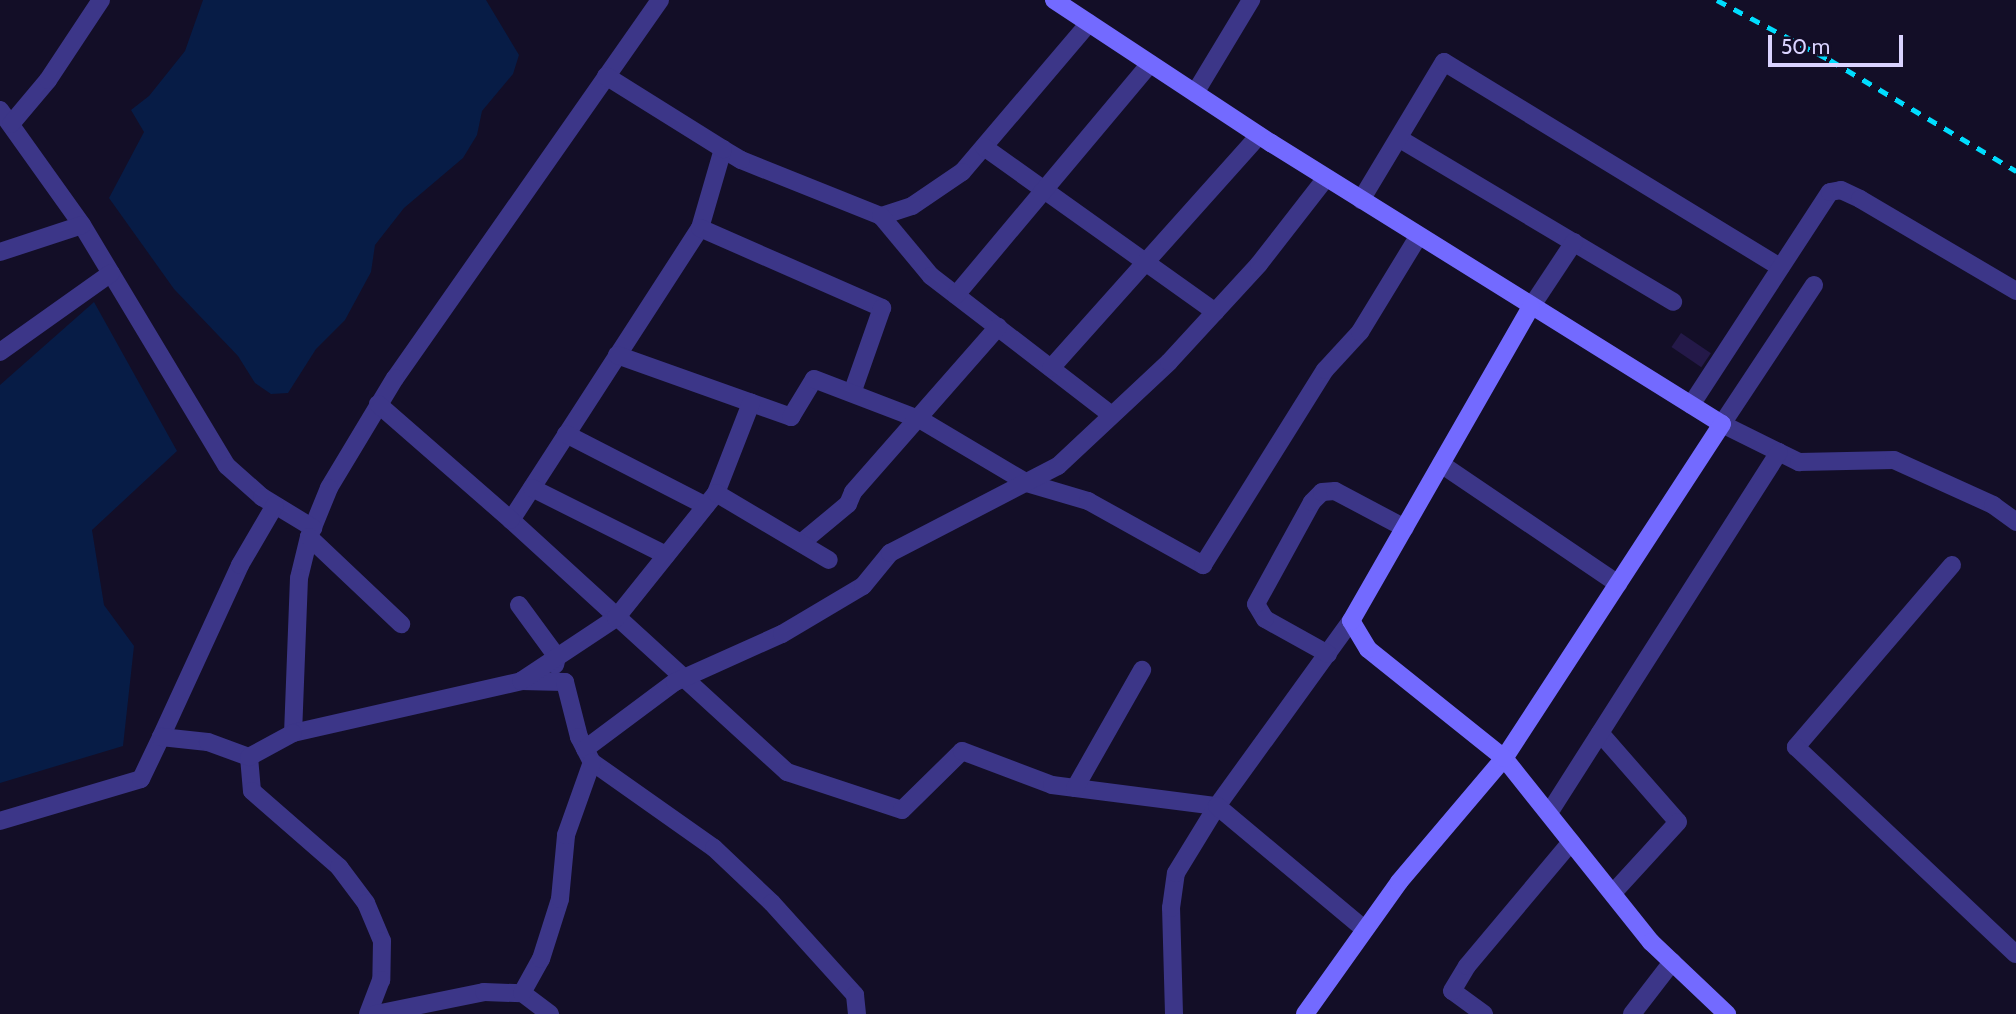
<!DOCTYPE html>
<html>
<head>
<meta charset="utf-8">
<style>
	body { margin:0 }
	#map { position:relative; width:2016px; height:1014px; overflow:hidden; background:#130e27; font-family:Cabin,sans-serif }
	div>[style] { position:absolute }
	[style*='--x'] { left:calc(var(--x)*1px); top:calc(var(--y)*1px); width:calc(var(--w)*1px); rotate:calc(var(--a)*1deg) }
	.water>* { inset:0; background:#071c46 }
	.building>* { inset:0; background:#241949; transform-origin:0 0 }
	.street>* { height:18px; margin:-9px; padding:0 9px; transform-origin:9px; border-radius:9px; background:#3c3688 }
	.secondary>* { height:18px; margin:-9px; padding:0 9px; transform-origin:9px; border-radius:9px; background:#736aff }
	.rail>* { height:5px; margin-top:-2.5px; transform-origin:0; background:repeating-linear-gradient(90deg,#00ddfe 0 10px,transparent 0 19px) }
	span { translate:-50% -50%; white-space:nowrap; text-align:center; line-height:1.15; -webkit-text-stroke:5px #130e27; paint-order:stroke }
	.scale { position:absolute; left:1768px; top:35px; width:135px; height:32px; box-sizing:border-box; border:4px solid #dad3ff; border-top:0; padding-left:9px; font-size:21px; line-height:24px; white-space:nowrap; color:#dad3ff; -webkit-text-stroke:5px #130e27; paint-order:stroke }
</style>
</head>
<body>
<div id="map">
	<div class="water">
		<div style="clip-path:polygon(203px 0,486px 0,519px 55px,513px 74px,482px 111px,477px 135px,463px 158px,404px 208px,375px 245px,371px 272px,345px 320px,316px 349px,288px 393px,271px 394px,255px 383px,238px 356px,174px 289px,109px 198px,144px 132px,131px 110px,149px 96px,185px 51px)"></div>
		<div style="clip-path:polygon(94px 302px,177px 451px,92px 530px,104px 605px,134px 646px,123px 746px,0 783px,0 385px)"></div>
	</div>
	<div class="building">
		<div style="left:1681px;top:333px;width:36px;height:17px;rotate:34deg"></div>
	</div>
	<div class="street">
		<div style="--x:660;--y:0;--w:462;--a:125"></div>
		<div style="--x:395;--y:378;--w:128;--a:121"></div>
		<div style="--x:329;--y:488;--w:53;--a:112.2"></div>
		<div style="--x:309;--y:537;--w:42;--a:103.7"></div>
		<div style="--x:299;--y:578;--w:155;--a:92.2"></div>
		<div style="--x:293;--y:733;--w:234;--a:-12.8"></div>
		<div style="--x:521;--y:681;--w:44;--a:1.3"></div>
		<div style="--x:565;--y:682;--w:57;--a:75.7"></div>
		<div style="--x:579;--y:737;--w:28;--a:63"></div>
		<div style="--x:592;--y:762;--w:149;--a:35.2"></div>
		<div style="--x:714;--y:848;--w:80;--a:43.5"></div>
		<div style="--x:772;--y:903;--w:124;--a:47.9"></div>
		<div style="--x:855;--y:995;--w:19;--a:84"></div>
		<div style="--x:1089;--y:23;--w:196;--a:130.4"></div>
		<div style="--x:962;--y:172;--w:60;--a:145.8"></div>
		<div style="--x:912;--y:206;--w:33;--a:162"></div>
		<div style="--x:881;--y:216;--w:151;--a:-158.2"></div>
		<div style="--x:741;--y:160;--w:21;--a:-149"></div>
		<div style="--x:723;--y:149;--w:82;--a:106.2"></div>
		<div style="--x:700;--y:228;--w:348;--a:122.9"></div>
		<div style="--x:511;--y:520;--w:374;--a:42.4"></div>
		<div style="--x:787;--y:772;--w:121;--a:18.3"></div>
		<div style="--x:902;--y:810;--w:84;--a:-44.5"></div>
		<div style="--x:962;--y:751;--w:96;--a:20.7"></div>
		<div style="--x:1052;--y:785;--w:166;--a:7.3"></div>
		<div style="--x:1217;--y:806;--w:228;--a:-54.1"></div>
		<div style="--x:606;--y:76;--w:138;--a:32"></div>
		<div style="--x:1195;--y:93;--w:109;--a:-58.9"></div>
		<div style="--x:0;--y:110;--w:141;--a:54.5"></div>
		<div style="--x:82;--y:225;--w:281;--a:59"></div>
		<div style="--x:227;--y:466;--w:47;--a:41.5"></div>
		<div style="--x:262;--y:497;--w:60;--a:31.3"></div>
		<div style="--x:11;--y:124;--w:57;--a:-49.9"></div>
		<div style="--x:48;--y:80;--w:96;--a:-56.5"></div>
		<div style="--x:1400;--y:139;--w:318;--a:30.8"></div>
		<div style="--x:984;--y:147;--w:284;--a:35.5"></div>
		<div style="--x:1361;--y:200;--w:161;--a:-59"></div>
		<div style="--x:1444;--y:62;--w:394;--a:31.4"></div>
		<div style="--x:881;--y:216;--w:78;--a:50.2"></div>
		<div style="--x:931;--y:276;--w:226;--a:37.6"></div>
		<div style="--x:700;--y:228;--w:199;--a:23.7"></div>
		<div style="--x:882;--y:308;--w:90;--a:109.4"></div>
		<div style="--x:0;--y:252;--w:86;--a:-18.2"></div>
		<div style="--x:1814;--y:285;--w:167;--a:123.5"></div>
		<div style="--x:1722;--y:424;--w:86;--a:26.3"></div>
		<div style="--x:1799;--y:462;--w:95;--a:-1.2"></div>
		<div style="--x:1894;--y:460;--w:109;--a:24.4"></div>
		<div style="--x:1993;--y:505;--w:29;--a:36"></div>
		<div style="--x:956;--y:295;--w:302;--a:-50"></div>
		<div style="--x:1531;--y:307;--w:78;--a:-56.5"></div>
		<div style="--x:0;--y:352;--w:136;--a:-35.4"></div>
		<div style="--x:617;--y:355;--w:185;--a:19.6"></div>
		<div style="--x:791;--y:417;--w:44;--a:-58.8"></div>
		<div style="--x:814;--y:379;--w:115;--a:21"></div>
		<div style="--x:921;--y:420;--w:123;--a:30.7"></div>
		<div style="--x:1027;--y:483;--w:64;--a:16.4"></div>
		<div style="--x:1088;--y:501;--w:132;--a:29.1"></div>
		<div style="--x:1203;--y:565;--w:230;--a:-58"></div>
		<div style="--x:1325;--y:370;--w:52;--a:-47.4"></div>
		<div style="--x:1360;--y:332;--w:111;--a:-58.6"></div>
		<div style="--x:1051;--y:368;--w:312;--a:-48.2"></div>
		<div style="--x:378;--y:404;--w:176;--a:41.1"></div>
		<div style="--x:1691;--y:405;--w:254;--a:-56.9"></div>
		<div style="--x:1830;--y:192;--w:11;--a:-10"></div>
		<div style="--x:1841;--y:190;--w:21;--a:25"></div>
		<div style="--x:1860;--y:199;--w:181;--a:30.5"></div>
		<div style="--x:566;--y:434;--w:157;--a:27.2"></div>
		<div style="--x:1441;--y:464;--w:214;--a:34.1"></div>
		<div style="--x:532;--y:488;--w:150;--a:26.6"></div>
		<div style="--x:716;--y:493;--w:97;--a:-68.7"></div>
		<div style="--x:309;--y:537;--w:127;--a:43.4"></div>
		<div style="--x:801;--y:543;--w:61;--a:-39.7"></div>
		<div style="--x:848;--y:504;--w:13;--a:-67"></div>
		<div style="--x:853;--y:492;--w:220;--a:-48.7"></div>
		<div style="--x:1952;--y:565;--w:240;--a:130.6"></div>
		<div style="--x:1796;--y:747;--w:302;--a:43.3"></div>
		<div style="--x:519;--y:605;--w:64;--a:53.8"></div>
		<div style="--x:557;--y:657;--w:8;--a:104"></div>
		<div style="--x:1328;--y:654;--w:72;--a:-150.9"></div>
		<div style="--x:1265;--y:619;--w:17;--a:-121"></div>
		<div style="--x:1256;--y:604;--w:116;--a:-61.2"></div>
		<div style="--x:1312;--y:502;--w:14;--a:-45"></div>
		<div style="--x:1322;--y:492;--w:13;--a:-4"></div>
		<div style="--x:1335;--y:491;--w:79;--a:27.9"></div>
		<div style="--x:521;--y:681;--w:114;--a:-33.6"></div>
		<div style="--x:616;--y:618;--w:160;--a:-51.3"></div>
		<div style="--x:716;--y:493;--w:131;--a:30.7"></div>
		<div style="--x:1600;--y:733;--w:118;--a:48.8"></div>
		<div style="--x:1678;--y:822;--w:96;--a:132.5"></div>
		<div style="--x:161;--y:737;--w:189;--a:-65.3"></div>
		<div style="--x:240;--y:565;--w:69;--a:-59.7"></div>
		<div style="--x:585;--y:749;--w:112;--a:-36.7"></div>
		<div style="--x:675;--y:682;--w:117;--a:-24.2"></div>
		<div style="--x:782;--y:634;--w:94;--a:-30.7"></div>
		<div style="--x:863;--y:586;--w:43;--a:-50.7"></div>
		<div style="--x:890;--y:553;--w:189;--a:-27.4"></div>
		<div style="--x:1058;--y:466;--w:152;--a:-43.1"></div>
		<div style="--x:1169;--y:362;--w:133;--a:-47.4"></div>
		<div style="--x:1259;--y:264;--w:109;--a:-52.1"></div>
		<div style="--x:249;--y:757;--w:34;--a:85"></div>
		<div style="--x:252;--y:791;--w:116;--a:41.1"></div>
		<div style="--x:339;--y:867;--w:45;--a:53.1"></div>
		<div style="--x:366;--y:903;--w:41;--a:67.2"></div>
		<div style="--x:382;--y:941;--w:39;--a:91"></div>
		<div style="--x:381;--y:980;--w:36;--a:111"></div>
		<div style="--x:1075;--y:788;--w:136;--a:-60.4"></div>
		<div style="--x:1549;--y:813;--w:428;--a:-57.5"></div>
		<div style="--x:0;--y:821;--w:147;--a:-16.6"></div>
		<div style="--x:141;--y:779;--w:47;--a:-64.5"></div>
		<div style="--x:161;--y:737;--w:47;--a:6.1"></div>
		<div style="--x:208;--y:742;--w:44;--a:20.1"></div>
		<div style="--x:249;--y:757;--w:50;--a:-28.6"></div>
		<div style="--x:376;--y:1014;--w:110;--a:-11.5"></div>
		<div style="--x:484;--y:992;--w:38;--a:2"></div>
		<div style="--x:550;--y:1014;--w:35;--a:-143"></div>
		<div style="--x:522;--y:993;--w:39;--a:-61"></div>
		<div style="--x:541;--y:959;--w:63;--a:-72.4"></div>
		<div style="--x:560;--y:899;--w:64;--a:-84.6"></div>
		<div style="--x:566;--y:835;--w:77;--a:-70.4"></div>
		<div style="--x:1174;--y:1014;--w:106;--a:-91.6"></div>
		<div style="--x:1171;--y:908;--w:35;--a:-82"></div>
		<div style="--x:1176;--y:873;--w:79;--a:-58.5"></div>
		<div style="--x:1217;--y:806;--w:192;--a:39.9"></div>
		<div style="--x:1484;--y:1014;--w:39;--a:-144"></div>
		<div style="--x:1452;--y:991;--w:29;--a:-59"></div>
		<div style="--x:1467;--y:966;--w:162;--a:-50"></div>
		<div style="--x:1632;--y:1014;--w:66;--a:-52.4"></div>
	</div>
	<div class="secondary">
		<div style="--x:1054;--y:0;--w:260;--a:33.4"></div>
		<div style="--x:1271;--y:143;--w:531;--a:31.93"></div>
		<div style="--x:1722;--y:424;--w:399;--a:123.1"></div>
		<div style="--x:1504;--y:758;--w:236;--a:51.4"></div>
		<div style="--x:1651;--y:942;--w:105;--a:43.5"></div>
		<div style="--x:1305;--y:1014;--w:162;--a:-54.5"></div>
		<div style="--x:1399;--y:882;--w:162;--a:-49.7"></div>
		<div style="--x:1504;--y:758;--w:174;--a:-141.3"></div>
		<div style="--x:1368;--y:649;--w:33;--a:-121"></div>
		<div style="--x:1351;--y:621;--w:362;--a:-60.2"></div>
	</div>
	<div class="rail">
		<div style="--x:1717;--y:0;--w:128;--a:28"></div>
		<div style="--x:1830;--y:60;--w:217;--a:30.8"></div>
	</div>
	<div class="scale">50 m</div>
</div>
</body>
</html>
